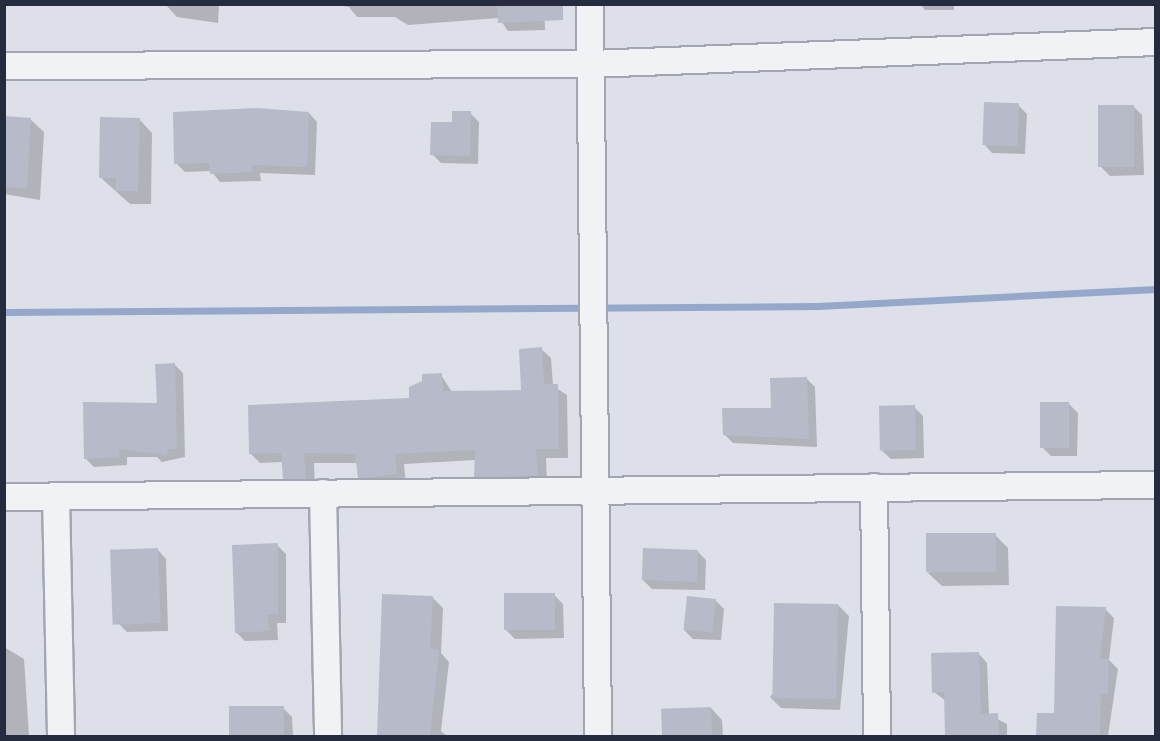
<!DOCTYPE html>
<html>
<head>
<meta charset="utf-8">
<style>
	body { margin:0 }
	#map { position:relative; width:1160px; height:741px; overflow:hidden; background:#dde0e8; font-family:Commissioner,sans-serif }
	div>[style] { position:absolute }
	[style*='--x'] { left:calc(var(--x)*1px); top:calc(var(--y)*1px); width:calc(var(--w)*1px); rotate:calc(var(--a)*1deg) }
	.shadow>* { inset:0; background:#0003 }
	.stream>* { height:7px; margin:-3.5px; padding:0 3.5px; transform-origin:3.5px; border-radius:3.5px; background:#95a8cc }
	.building>* { inset:0; background:#b7bbc9; transform-origin:0 0 }
	.roads { filter:drop-shadow(2px 0 #a2a6b2) drop-shadow(-2px 0 #a2a6b2) drop-shadow(0 2px #a2a6b2) drop-shadow(0 -2px #a2a6b2) }
	.street>* { height:26px; margin:-13px; padding:0 13px; transform-origin:13px; border-radius:13px; background:#f0f2f6 }
	span { translate:-50% -50%; white-space:nowrap; text-align:center; line-height:1.15; -webkit-text-stroke:4.5px #edeff6; paint-order:stroke }
	.frame { position:absolute; inset:0; border:6px solid #252c40; pointer-events:none }
</style>
</head>
<body>
<div id="map">
	<div class="shadow">
		<div style="clip-path:polygon(165px 4px,219px 4px,218px 23px,177px 17px)"></div>
		<div style="clip-path:polygon(330px 4px,544px 4px,545px 30px,508px 31px,499px 18px,408px 25px,395px 17px,357px 17px,349px 7px)"></div>
		<div style="clip-path:polygon(920px 4px,954px 4px,954px 10px,925px 10px)"></div>
		<div style="clip-path:polygon(1018px 105px,1027px 114px,1025px 154px,992px 153px,984px 144px)"></div>
		<div style="clip-path:polygon(1133px 106px,1142px 115px,1144px 175px,1110px 176px,1101px 167px)"></div>
		<div style="clip-path:polygon(309px 113px,317px 122px,315px 175px,260px 173px,261px 181px,220px 182px,211px 171px,185px 172px,176px 163px)"></div>
		<div style="clip-path:polygon(470px 113px,479px 122px,478px 164px,441px 163px,432px 154px,453px 123px)"></div>
		<div style="clip-path:polygon(4px 118px,30px 119px,44px 132px,40px 200px,4px 194px)"></div>
		<div style="clip-path:polygon(139px 119px,152px 133px,151px 204px,130px 204px,101px 178px)"></div>
		<div style="clip-path:polygon(541px 349px,551px 358px,553px 386px,567px 395px,568px 458px,546px 458px,547px 486px,485px 486px,475px 477px,476px 460px,404px 464px,406px 484px,369px 488px,359px 478px,358px 463px,314px 463px,315px 488px,294px 488px,284px 478px,283px 462px,260px 463px,250px 453px,411px 400px,441px 375px,452px 392px,523px 391px)"></div>
		<div style="clip-path:polygon(175px 365px,183px 373px,185px 457px,162px 462px,157px 457px,127px 457px,127px 465px,94px 467px,85px 458px,159px 404px)"></div>
		<div style="clip-path:polygon(806px 378px,815px 387px,817px 447px,733px 443px,724px 434px,773px 409px)"></div>
		<div style="clip-path:polygon(1069px 404px,1078px 413px,1077px 456px,1051px 456px,1042px 447px)"></div>
		<div style="clip-path:polygon(914px 407px,923px 416px,924px 458px,891px 459px,882px 451px)"></div>
		<div style="clip-path:polygon(995px 535px,1008px 548px,1009px 585px,942px 586px,928px 573px)"></div>
		<div style="clip-path:polygon(277px 545px,286px 554px,286px 623px,277px 623px,278px 640px,245px 641px,236px 632px)"></div>
		<div style="clip-path:polygon(158px 550px,166px 559px,168px 631px,127px 632px,118px 623px)"></div>
		<div style="clip-path:polygon(697px 551px,706px 560px,705px 590px,652px 589px,643px 580px)"></div>
		<div style="clip-path:polygon(554px 595px,563px 604px,564px 638px,515px 639px,506px 630px)"></div>
		<div style="clip-path:polygon(384px 596px,432px 597px,443px 608px,441px 653px,449px 662px,441px 731px,447px 736px,378px 736px)"></div>
		<div style="clip-path:polygon(715px 600px,724px 609px,721px 640px,693px 639px,684px 630px)"></div>
		<div style="clip-path:polygon(838px 605px,849px 616px,840px 710px,781px 708px,770px 697px)"></div>
		<div style="clip-path:polygon(1105px 609px,1114px 618px,1109px 660px,1118px 669px,1108px 736px,1038px 736px,1038px 715px,1055px 715px)"></div>
		<div style="clip-path:polygon(4px 647px,24px 659px,29px 736px,4px 736px)"></div>
		<div style="clip-path:polygon(979px 654px,987px 663px,989px 715px,1007px 724px,1007px 736px,947px 736px,946px 701px,934px 692px)"></div>
		<div style="clip-path:polygon(283px 708px,292px 717px,293px 736px,231px 736px,230px 709px)"></div>
		<div style="clip-path:polygon(711px 708px,722px 720px,723px 736px,664px 736px,663px 710px)"></div>
	</div>
	<div class="stream">
		<div style="--x:4;--y:312;--w:814;--a:-0.42"></div>
		<div style="--x:818;--y:306;--w:338;--a:-2.9"></div>
	</div>
	<div class="building">
		<div style="clip-path:polygon(497px 4px,563px 4px,563px 20px,498px 23px)"></div>
		<div style="left:984px;top:102px;width:35px;height:43px;rotate:2deg"></div>
		<div style="left:1098px;top:105px;width:36px;height:62px"></div>
		<div style="clip-path:polygon(257px 108px,309px 112px,307px 167px,252px 165px,252px 172px,210px 174px,209px 163px,174px 164px,173px 112px)"></div>
		<div style="clip-path:polygon(452px 111px,471px 111px,470px 156px,430px 155px,431px 122px,452px 122px)"></div>
		<div style="clip-path:polygon(4px 116px,31px 118px,27px 188px,4px 187px)"></div>
		<div style="clip-path:polygon(100px 117px,140px 118px,138px 191px,115px 191px,116px 178px,99px 178px)"></div>
		<div style="clip-path:polygon(542px 347px,544px 384px,558px 384px,559px 449px,536px 449px,538px 476px,474px 477px,475px 450px,395px 454px,397px 474px,364px 478px,358px 478px,355px 454px,304px 453px,306px 479px,283px 479px,281px 453px,249px 454px,248px 405px,409px 398px,409px 387px,422px 381px,422px 374px,442px 373px,443px 391px,521px 390px,519px 349px)"></div>
		<div style="clip-path:polygon(175px 363px,177px 449px,168px 449px,167px 455px,119px 449px,119px 457px,84px 459px,83px 402px,157px 403px,155px 364px)"></div>
		<div style="clip-path:polygon(807px 377px,809px 439px,723px 435px,722px 408px,771px 408px,770px 378px)"></div>
		<div style="left:1040px;top:402px;width:29px;height:46px"></div>
		<div style="left:915px;top:405px;width:45px;height:36px;rotate:89deg"></div>
		<div style="left:996px;top:533px;width:39px;height:70px;rotate:90deg"></div>
		<div style="clip-path:polygon(278px 543px,278px 614px,268px 615px,269px 631px,235px 633px,232px 545px)"></div>
		<div style="left:158px;top:548px;width:75px;height:48px;rotate:88deg"></div>
		<div style="left:643px;top:548px;width:55px;height:32px;rotate:2deg"></div>
		<div style="left:555px;top:593px;width:37px;height:51px;rotate:90deg"></div>
		<div style="clip-path:polygon(382px 594px,433px 596px,430px 649px,439px 650px,430px 736px,377px 736px)"></div>
		<div style="left:687px;top:596px;width:29px;height:34px;rotate:6deg"></div>
		<div style="left:774px;top:603px;width:64px;height:95px;rotate:1deg"></div>
		<div style="clip-path:polygon(1056px 606px,1106px 607px,1100px 659px,1109px 659px,1108px 694px,1101px 694px,1100px 736px,1036px 736px,1037px 713px,1054px 713px)"></div>
		<div style="clip-path:polygon(979px 652px,981px 714px,998px 713px,999px 736px,945px 736px,944px 692px,932px 693px,931px 653px)"></div>
		<div style="left:284px;top:706px;width:30px;height:55px;rotate:90deg"></div>
		<div style="left:711px;top:707px;width:29px;height:50px;rotate:88deg"></div>
	</div>
	<div class="roads">
		<div class="street">
			<div style="--x:590;--y:4;--w:732;--a:89.37"></div>
			<div style="--x:4;--y:66;--w:587;--a:-0.2"></div>
			<div style="--x:591;--y:64;--w:565;--a:-2.23"></div>
			<div style="--x:874;--y:487;--w:249;--a:89.3"></div>
			<div style="--x:323;--y:493;--w:243;--a:88.8"></div>
			<div style="--x:56;--y:496;--w:240;--a:88.8"></div>
			<div style="--x:4;--y:497;--w:1152;--a:-0.6"></div>
		</div>
	</div>
	<div class="frame"></div>
</div>
</body>
</html>
